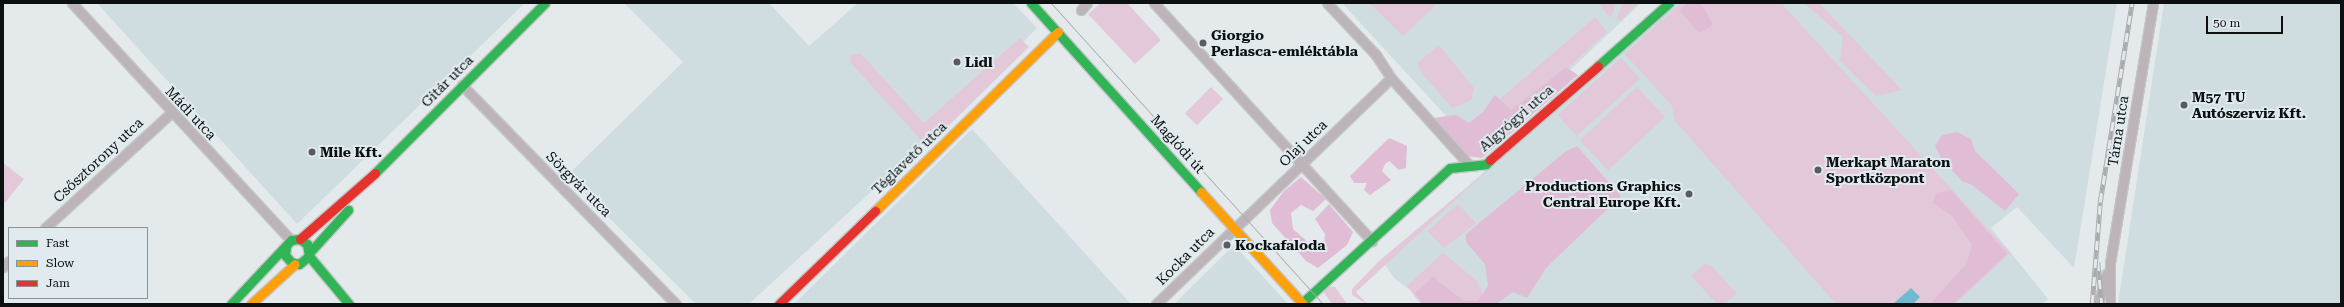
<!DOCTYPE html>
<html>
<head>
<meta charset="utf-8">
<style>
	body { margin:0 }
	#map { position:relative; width:2344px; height:307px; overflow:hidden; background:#e4eaec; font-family:"Roboto Serif",serif }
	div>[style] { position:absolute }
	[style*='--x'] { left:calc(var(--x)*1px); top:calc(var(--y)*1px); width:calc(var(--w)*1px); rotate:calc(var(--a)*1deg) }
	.built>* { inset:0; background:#cfdce0 }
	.green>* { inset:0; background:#e2c8d9; transform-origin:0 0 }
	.forest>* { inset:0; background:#e1bcd5 }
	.water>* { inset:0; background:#6ebbcf }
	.roads { filter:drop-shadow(1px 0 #c2c6c8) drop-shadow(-1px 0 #c2c6c8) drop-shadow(0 1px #c2c6c8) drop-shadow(0 -1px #c2c6c8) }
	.street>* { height:9px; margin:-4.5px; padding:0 4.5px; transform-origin:4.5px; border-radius:4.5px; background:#bdb4ba }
	.fast>* { height:9px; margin:-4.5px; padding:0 4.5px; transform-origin:4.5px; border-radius:4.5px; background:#30b455 }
	.slow>* { height:9px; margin:-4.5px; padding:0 4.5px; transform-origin:4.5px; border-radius:4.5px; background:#ff9f0a }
	.jam>* { height:9px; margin:-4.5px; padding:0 4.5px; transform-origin:4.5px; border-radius:4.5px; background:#e5322d }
	.tram>* { height:1px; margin:-0.5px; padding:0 0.5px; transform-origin:0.5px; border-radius:0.5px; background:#acaaad }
	.rail>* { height:4.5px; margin-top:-2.25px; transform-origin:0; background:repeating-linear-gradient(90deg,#e1ebef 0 9px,#acaaad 0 18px); box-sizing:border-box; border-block:1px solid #acaaad }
	.dots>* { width:11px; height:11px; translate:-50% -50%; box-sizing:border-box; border:2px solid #e1ebef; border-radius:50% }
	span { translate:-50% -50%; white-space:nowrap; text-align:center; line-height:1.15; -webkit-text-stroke:4px #e1ebef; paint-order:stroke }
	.poi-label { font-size:14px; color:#0c1011; font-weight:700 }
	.left { translate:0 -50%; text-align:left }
	.right { translate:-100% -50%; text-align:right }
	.street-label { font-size:14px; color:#0c1011 }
	.frame { position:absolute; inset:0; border:4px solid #0c1011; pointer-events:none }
	.legend { position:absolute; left:8px; top:227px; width:140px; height:72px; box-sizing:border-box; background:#e1ebef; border:1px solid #8c9396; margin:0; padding:5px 7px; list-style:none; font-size:12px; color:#0c1011 }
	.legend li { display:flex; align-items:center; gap:8px; height:20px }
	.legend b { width:20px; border:1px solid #8c9396 }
	.scale { position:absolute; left:2206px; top:16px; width:77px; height:18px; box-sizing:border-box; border:2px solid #0c1011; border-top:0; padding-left:5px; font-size:12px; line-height:14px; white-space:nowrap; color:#0c1011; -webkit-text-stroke:3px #e1ebef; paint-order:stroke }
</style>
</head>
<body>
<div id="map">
	<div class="built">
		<div style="clip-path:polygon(97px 3px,525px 3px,297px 224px)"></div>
		<div style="clip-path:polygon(624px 3px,769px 3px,809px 46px,858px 3px,1013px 3px,1037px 28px,912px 154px,749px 304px,696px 304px,567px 176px,683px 62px)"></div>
		<div style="clip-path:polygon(1342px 3px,1641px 3px,1481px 154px)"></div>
		<div style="clip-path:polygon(1674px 3px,2117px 3px,2074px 268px,2017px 207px,1991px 228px,2048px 299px,2042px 304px,1430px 304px,1395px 279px,1383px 262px)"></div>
		<div style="clip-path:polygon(2164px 3px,2341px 3px,2341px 304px,2118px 304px)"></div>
		<div style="clip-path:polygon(972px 129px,1131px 304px,794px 304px)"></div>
		<div style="clip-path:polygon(1234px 245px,1288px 304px,1174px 304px)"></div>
	</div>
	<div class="green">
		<div style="clip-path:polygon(1101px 3px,1127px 3px,1161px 40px,1135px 64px,1088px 14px)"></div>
		<div style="clip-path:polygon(1369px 3px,1438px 3px,1403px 36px)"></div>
		<div style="clip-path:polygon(1598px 3px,1616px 3px,1611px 18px)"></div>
		<div style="clip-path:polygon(1622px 3px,1638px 3px,1620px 21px,1617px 18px)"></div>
		<div style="clip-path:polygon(1681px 3px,1781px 3px,2010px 253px,1955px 304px,1836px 304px,1675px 121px,1672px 106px,1625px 54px)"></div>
		<div style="clip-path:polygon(1804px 3px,1819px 3px,1902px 90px,1876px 96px,1840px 61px,1843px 37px)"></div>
		<div style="clip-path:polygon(1595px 17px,1607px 32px,1568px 68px,1565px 67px,1511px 110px,1500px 99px)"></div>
		<div style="clip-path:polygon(1020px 38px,1029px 47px,936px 138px,920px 139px,850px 62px,852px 54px,861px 54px,924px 123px)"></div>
		<div style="clip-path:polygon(1439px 45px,1474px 88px,1471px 100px,1453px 108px,1423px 75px,1417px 63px)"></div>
		<div style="left:1621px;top:58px;width:28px;height:85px;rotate:48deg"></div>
		<div style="left:1211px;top:87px;width:17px;height:37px;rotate:45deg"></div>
		<div style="left:1637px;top:87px;width:41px;height:78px;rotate:47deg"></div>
		<div style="clip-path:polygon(3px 163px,24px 179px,5px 203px,3px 201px)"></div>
		<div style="clip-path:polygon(1490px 168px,1356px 292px,1367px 304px,1352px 295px,1352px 289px,1379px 261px)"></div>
		<div style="clip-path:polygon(1458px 204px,1476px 223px,1444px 248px,1427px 231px)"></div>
		<div style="clip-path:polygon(1443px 253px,1477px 281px,1486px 301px,1484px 304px,1420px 303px,1407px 286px)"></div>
		<div style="clip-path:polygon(1704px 264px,1711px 265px,1737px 294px,1724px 304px,1717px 304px,1691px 276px)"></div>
		<div style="clip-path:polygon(1325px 286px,1335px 287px,1347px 304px,1332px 304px,1322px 290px)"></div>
	</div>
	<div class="forest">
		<div style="clip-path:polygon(1687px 3px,1701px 3px,1713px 25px,1699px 33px,1680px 11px)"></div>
		<div style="clip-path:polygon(1566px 67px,1578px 75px,1482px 158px,1467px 156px,1433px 118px,1456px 115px,1469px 123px,1483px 112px,1495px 95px,1511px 110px)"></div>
		<div style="clip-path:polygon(1957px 132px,1971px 139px,1975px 151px,2019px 194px,2005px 211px,1972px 185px,1962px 181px,1941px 158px,1935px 146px,1942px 135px)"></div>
		<div style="clip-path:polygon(1389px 138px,1407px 146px,1406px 168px,1399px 170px,1389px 161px,1385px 164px,1382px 171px,1391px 180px,1370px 195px,1364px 190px,1367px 183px,1354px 183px,1350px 176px)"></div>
		<div style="clip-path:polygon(1577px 146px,1621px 196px,1546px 268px,1527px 298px,1513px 292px,1496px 304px,1423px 304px,1415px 293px,1433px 277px,1464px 301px,1478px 301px,1488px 286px,1485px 264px,1466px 242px,1466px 234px,1565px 152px)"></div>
		<div style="clip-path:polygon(1301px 177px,1326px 199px,1313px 211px,1301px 205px,1291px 213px,1293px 229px,1317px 250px,1324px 246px,1325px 234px,1315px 219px,1329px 204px,1353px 232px,1347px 245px,1318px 268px,1306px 261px,1272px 223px,1270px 210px,1283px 192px)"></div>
		<div style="clip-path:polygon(1951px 190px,2007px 254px,1953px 304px,1930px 304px,1967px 263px,1972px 245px,1952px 216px,1933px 203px,1936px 193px)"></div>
	</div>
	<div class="water">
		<div style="clip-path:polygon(1911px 288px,1920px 297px,1913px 304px,1893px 304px)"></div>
	</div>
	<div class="roads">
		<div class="street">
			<div style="--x:72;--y:3;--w:323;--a:47.3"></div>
			<div style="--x:1154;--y:3;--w:323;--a:47.5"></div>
			<div style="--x:1327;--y:3;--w:71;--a:46.7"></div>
			<div style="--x:1376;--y:55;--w:27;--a:57"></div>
			<div style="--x:1391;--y:78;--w:118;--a:48.1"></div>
			<div style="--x:1081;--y:10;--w:9;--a:-49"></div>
			<div style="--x:462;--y:85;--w:306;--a:45.7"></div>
			<div style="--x:45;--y:228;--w:171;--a:-42.4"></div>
			<div style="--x:3;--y:267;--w:8;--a:-45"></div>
			<div style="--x:1156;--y:304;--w:326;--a:-43.9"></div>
			<div style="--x:2098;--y:304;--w:32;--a:-74"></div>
			<div style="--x:2110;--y:304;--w:41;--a:-90"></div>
			<div style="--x:2110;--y:263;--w:264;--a:-80.6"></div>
		</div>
		<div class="fast">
			<div style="--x:1031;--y:3;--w:254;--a:48"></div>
			<div style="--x:1598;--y:66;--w:95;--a:-41.6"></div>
			<div style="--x:375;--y:173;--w:240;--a:-45"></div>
			<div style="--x:310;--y:252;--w:57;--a:-47.9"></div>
			<div style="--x:309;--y:256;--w:62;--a:50.2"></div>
			<div style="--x:1302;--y:303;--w:200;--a:-42.4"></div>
			<div style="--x:1450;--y:168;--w:36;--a:-6"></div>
			<div style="--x:1486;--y:164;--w:6;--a:-45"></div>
			<div style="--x:231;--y:304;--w:88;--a:-46.8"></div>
			<div style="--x:291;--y:240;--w:9;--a:-6"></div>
			<div style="--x:300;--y:239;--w:9;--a:36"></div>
			<div style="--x:307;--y:244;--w:12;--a:81"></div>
			<div style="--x:309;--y:256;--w:13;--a:141"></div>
			<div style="--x:299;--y:264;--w:8;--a:-166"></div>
			<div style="--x:291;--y:262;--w:9;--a:-131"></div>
			<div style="--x:285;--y:255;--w:8;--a:-83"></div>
		</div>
		<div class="slow">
			<div style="--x:1201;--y:192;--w:151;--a:47.7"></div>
			<div style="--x:875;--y:211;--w:256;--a:-44.4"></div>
			<div style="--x:251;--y:304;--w:59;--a:-42.3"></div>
		</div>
		<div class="jam">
			<div style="--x:1490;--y:160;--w:143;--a:-41"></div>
			<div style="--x:300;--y:239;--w:100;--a:-41.3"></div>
			<div style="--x:779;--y:304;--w:134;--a:-44.1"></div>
		</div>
	</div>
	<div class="tram">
		<div style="--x:1051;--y:3;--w:406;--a:47.9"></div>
	</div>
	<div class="rail">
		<div style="--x:2098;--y:262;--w:42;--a:84.6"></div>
		<div style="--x:2092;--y:304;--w:102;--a:-85.5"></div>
		<div style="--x:2100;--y:202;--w:202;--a:-80.9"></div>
	</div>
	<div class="dots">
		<div style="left:1203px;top:43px;background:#585c5e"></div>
		<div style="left:957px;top:62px;background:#585c5e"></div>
		<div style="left:2184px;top:105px;background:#585c5e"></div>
		<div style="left:312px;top:152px;background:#585c5e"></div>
		<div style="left:1818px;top:170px;background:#585c5e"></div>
		<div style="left:1689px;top:194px;background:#585c5e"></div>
		<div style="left:1227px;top:245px;background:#585c5e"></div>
	</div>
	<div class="poi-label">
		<span class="left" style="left:1211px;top:43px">Giorgio<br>Perlasca-emléktábla</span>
		<span class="left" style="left:965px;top:62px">Lidl</span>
		<span class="left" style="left:2192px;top:105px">M57 TU<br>Autószerviz Kft.</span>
		<span class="left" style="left:320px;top:152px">Mile Kft.</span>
		<span class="left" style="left:1826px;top:170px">Merkapt Maraton<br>Sportközpont</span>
		<span class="right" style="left:1681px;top:194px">Productions Graphics<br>Central Europe Kft.</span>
		<span class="left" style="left:1235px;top:245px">Kockafaloda</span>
	</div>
	<div class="street-label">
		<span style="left:447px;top:81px;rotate:-45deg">Gitár utca</span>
		<span style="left:191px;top:113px;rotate:47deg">Mádi utca</span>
		<span style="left:1516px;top:118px;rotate:-41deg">Algyógyi utca</span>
		<span style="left:2118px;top:131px;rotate:-81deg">Tárna utca</span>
		<span style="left:1303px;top:143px;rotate:-44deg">Olaj utca</span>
		<span style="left:1178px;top:144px;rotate:48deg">Maglódi út</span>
		<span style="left:909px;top:158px;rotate:-44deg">Téglavető utca</span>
		<span style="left:98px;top:160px;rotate:-43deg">Csősztorony utca</span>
		<span style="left:579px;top:184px;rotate:45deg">Sörgyár utca</span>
		<span style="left:1185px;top:256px;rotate:-45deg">Kocka utca</span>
	</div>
	<div class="frame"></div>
	<ul class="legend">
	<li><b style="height:5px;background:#30b455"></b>Fast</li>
	<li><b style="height:5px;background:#ff9f0a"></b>Slow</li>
	<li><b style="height:5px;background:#e5322d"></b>Jam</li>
	</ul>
	<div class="scale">50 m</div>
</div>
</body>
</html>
